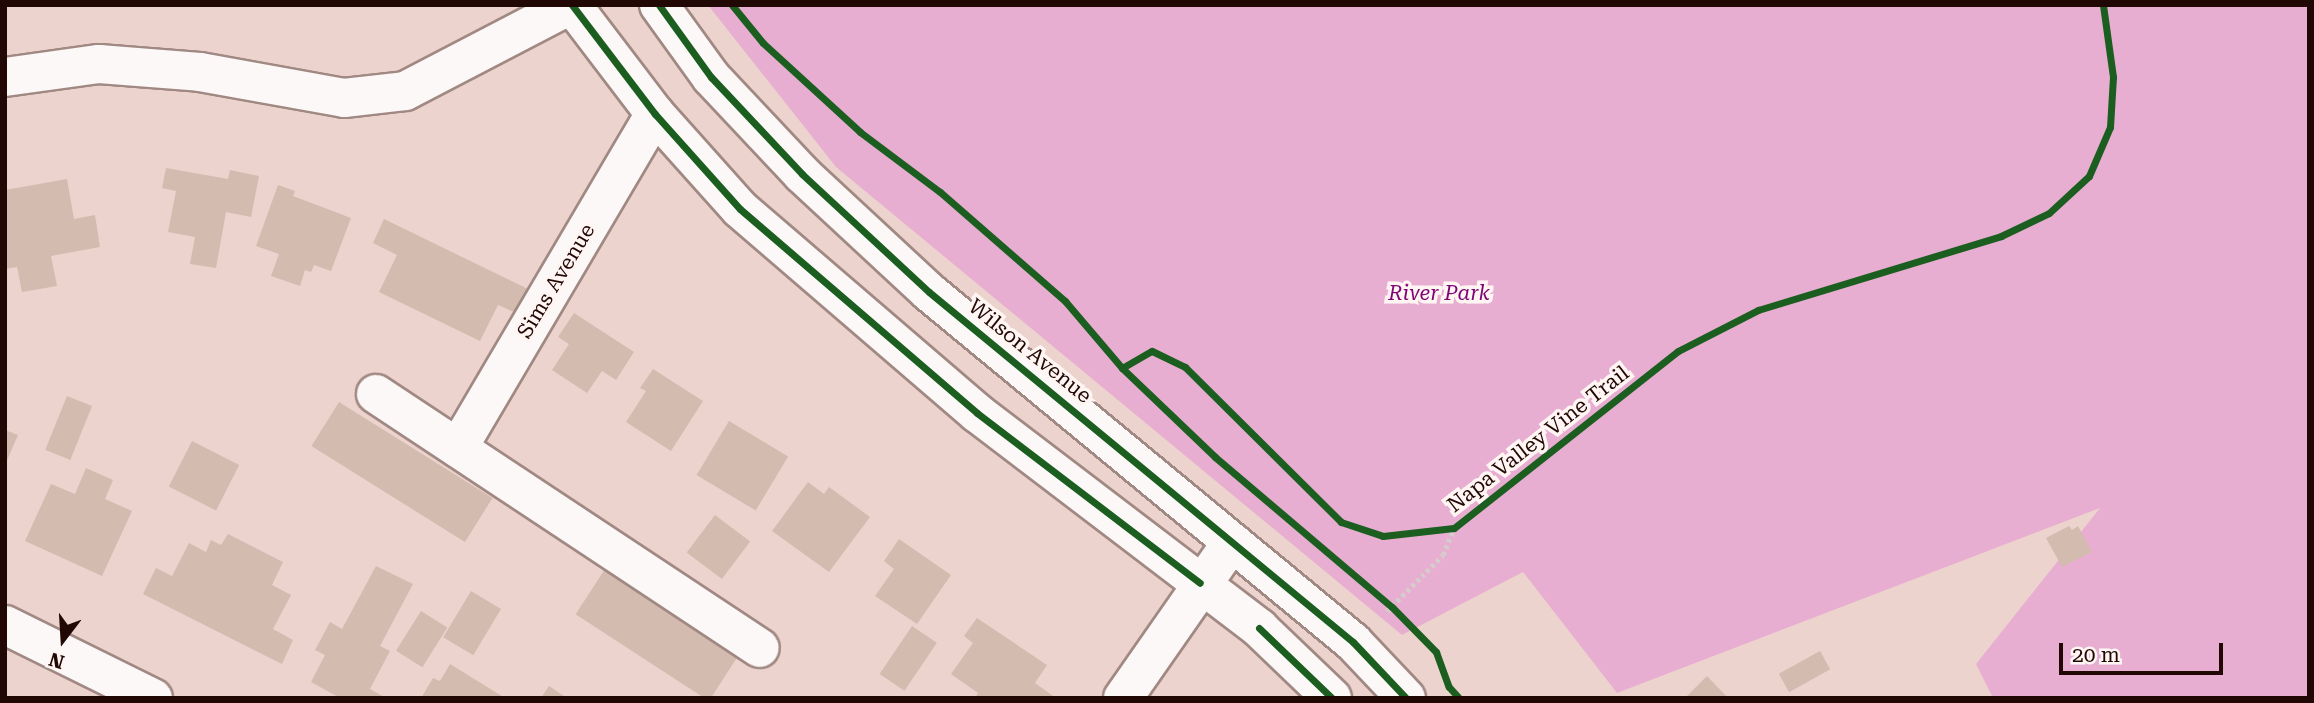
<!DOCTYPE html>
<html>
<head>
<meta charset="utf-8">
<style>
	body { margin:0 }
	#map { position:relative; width:2314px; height:703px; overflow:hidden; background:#edd3cd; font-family:"Roboto Serif",serif }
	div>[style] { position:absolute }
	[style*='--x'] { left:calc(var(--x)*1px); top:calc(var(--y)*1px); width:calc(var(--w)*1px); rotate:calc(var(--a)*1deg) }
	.green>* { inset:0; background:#e8aed1 }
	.building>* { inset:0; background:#d3bbb0; transform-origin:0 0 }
	.path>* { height:4.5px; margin-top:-2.25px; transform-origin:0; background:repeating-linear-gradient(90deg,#d5cdcb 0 3.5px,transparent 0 7px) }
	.roads { filter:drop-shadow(2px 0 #a18983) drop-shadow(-2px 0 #a18983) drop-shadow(0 2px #a18983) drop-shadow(0 -2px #a18983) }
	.minor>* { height:38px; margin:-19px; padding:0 19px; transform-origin:19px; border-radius:19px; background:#fcf8f8 }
	.secondary>* { height:38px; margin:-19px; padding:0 19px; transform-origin:19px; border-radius:19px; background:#fcf8f8 }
	.cycleway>* { height:7px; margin:-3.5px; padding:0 3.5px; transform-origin:3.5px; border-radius:3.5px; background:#1b5e20 }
	span { translate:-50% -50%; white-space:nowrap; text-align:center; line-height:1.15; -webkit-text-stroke:7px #fff6f4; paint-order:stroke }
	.street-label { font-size:21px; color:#220804 }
	.park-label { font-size:21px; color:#810576; font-style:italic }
	.frame { position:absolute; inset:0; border:7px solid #220804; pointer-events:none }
	.north { position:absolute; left:28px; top:605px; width:70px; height:70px; -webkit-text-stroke:5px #fff6f4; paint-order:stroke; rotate:197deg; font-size:19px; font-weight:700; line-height:28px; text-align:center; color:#220804 }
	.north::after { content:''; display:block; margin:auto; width:24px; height:32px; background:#220804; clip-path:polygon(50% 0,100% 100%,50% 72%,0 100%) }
	.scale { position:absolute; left:2059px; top:643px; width:164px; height:32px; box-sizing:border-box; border:4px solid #220804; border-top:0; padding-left:9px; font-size:21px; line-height:24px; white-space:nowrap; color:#220804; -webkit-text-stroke:5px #fff6f4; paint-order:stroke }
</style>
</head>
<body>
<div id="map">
	<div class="green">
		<div style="clip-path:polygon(708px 5px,2309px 5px,2309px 698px,1993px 698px,1976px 664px,2100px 508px,1617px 693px,1523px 572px,1402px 635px,836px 167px)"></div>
	</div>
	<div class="building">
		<div style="clip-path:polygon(166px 168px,228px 179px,230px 170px,259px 176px,251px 217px,226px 212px,216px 268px,190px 264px,195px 237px,168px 232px,176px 191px,162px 188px)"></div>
		<div style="clip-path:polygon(67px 179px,74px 219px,95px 215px,100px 247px,51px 256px,57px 286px,22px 292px,17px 267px,5px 269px,5px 190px)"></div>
		<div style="clip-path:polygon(278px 185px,295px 191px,293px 196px,351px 218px,331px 271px,314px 265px,311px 272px,305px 270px,300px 286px,271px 276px,279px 254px,256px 246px)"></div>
		<div style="clip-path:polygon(384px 219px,528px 289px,516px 313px,498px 305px,480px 341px,379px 292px,397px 255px,373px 243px)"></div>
		<div style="clip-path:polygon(574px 313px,634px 352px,616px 380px,602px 371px,587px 393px,552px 370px,569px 344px,558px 337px)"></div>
		<div style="clip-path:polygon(653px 369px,703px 401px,671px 451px,626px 422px,646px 391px,640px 388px)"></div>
		<div style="left:67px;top:396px;width:27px;height:58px;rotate:22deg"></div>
		<div style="left:339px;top:402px;width:181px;height:52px;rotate:32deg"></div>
		<div style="left:729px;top:421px;width:69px;height:63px;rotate:31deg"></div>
		<div style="clip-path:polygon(5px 430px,18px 435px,5px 465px)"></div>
		<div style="left:192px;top:441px;width:53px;height:51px;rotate:27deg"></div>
		<div style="clip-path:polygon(86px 468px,113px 480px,105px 499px,132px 511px,102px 576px,25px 541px,51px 484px,75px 494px)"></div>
		<div style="clip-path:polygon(808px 482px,824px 494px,829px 487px,870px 517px,829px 572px,772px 531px)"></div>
		<div style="left:715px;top:515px;width:44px;height:47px;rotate:37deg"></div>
		<div style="clip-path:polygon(2069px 526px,2072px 530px,2078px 526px,2092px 552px,2062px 567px,2046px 538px)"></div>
		<div style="clip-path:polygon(228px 534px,283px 562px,272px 585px,291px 595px,273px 629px,293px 640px,282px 664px,143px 594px,156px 568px,172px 576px,189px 543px,206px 552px,211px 540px,221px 545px)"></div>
		<div style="clip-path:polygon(899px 539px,951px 575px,917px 624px,875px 596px,894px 569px,884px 561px)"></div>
		<div style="clip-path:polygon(376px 566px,413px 584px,380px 646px,390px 651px,370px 689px,386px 698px,340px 698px,311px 682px,325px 655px,315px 650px,330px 622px,342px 629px)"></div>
		<div style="left:605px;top:569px;width:159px;height:54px;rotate:33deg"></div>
		<div style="left:471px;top:591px;width:35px;height:54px;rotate:31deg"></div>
		<div style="left:421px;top:611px;width:31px;height:47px;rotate:32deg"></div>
		<div style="clip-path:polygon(977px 618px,1047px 665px,1035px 683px,1056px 698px,975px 698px,978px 693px,951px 674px,973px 643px,964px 636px)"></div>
		<div style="left:912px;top:626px;width:30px;height:58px;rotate:34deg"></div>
		<div style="left:1820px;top:651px;width:21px;height:47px;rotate:61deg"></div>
		<div style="clip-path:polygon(450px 664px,505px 698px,421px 698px,433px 678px,440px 681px)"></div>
		<div style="clip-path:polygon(1707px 676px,1728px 698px,1685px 698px)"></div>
		<div style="clip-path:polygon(549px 686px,567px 698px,541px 698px)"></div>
	</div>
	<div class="path">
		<div style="--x:1387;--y:611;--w:79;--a:-45"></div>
		<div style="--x:1443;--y:555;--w:29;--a:-68"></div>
	</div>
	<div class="roads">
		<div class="minor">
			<div style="--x:5;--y:77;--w:95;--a:-7.9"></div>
			<div style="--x:99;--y:64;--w:101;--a:4.5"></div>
			<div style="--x:200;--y:72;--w:146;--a:10.2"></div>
			<div style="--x:344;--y:98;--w:61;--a:-6.5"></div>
			<div style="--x:405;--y:91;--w:186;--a:-27.5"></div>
			<div style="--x:376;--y:394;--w:460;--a:33.5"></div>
			<div style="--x:458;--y:448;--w:388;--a:-59.5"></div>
			<div style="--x:5;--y:625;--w:165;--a:26.3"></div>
			<div style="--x:1123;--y:698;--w:190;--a:-55.1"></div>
		</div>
		<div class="secondary">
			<div style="--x:572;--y:5;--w:137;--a:52.7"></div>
			<div style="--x:655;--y:114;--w:127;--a:48.2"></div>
			<div style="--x:740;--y:209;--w:313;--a:40.7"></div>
			<div style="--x:977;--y:413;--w:355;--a:37.3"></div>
			<div style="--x:1259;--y:628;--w:101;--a:43.8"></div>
			<div style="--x:659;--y:5;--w:89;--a:54.2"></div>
			<div style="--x:711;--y:77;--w:133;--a:46.8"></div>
			<div style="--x:802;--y:174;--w:173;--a:42.9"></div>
			<div style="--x:929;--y:292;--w:550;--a:39.54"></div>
			<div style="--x:1353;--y:642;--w:77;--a:46.6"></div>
		</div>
	</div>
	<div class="cycleway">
		<div style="--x:572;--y:5;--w:137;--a:52.7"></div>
		<div style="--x:655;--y:114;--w:127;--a:48.2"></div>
		<div style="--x:740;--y:209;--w:313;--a:40.7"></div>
		<div style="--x:977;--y:413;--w:280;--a:37.3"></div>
		<div style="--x:659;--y:5;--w:89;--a:54.2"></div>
		<div style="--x:711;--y:77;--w:133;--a:46.8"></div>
		<div style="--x:802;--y:174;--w:173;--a:42.9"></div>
		<div style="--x:929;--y:292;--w:550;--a:39.54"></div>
		<div style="--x:1353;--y:642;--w:77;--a:46.6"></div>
		<div style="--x:732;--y:5;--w:49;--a:50.8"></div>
		<div style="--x:763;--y:43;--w:132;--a:42.5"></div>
		<div style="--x:860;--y:132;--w:100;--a:36.9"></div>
		<div style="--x:940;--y:192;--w:166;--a:41.1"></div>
		<div style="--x:1065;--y:301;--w:88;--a:49.6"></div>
		<div style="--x:1122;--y:368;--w:129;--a:43.7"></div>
		<div style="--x:1215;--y:457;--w:232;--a:40.3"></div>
		<div style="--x:1392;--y:607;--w:63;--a:45.6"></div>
		<div style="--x:1436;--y:652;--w:37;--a:70"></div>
		<div style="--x:1449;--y:687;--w:15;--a:48"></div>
		<div style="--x:1122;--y:368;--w:34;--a:-30"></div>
		<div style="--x:1152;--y:351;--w:37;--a:26"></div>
		<div style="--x:1185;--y:367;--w:220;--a:44.8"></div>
		<div style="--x:1341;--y:522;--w:44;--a:18.4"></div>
		<div style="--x:1383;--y:536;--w:71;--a:-6.4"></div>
		<div style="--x:1454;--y:528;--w:285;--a:-38.3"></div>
		<div style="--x:1678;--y:351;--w:90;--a:-27.1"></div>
		<div style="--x:1758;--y:310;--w:254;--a:-16.9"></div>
		<div style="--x:2001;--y:236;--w:53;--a:-25.6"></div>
		<div style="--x:2049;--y:213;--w:54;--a:-42.8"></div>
		<div style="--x:2089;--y:176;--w:53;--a:-66.8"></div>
		<div style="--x:2110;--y:127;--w:50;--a:-86.6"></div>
		<div style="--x:2113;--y:77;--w:73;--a:-97.9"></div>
		<div style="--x:1259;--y:628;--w:101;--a:43.8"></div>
	</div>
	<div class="street-label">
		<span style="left:556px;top:281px;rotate:-59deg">Sims Avenue</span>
		<span style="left:1030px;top:351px;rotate:39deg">Wilson Avenue</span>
		<span style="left:1538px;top:439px;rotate:-38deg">Napa Valley Vine Trail</span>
	</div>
	<div class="park-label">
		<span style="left:1439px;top:293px">River Park</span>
	</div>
	<div class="frame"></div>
	<div class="north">N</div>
	<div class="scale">20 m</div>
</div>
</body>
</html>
